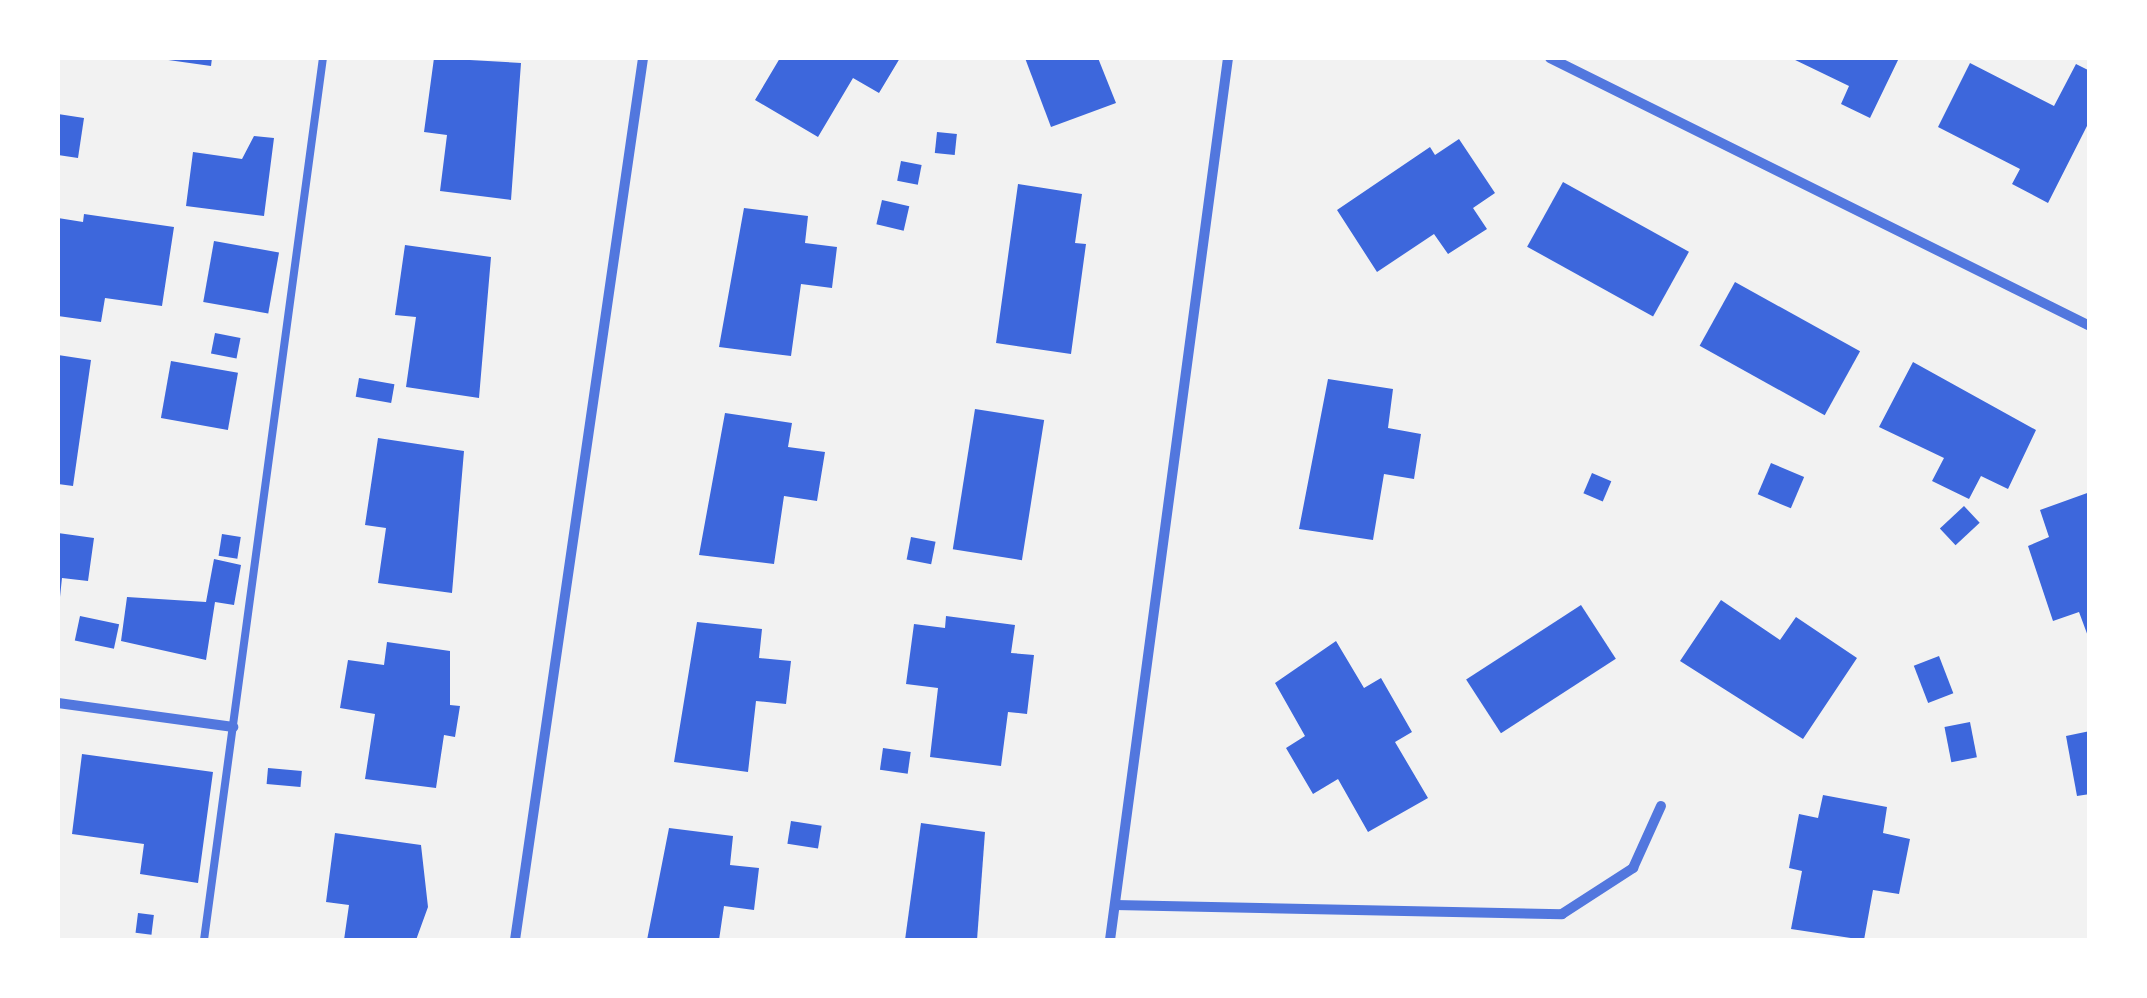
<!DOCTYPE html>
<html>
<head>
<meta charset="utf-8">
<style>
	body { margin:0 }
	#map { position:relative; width:2147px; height:998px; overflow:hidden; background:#f2f2f2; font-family:Overpass,sans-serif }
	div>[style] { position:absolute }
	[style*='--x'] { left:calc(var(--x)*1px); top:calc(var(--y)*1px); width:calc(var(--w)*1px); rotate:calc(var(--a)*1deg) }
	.building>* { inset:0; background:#3d67dc; transform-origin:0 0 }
	.service>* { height:8px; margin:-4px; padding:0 4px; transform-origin:4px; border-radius:4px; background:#5277de }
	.minor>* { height:10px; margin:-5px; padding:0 5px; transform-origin:5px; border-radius:5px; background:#5277de }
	span { translate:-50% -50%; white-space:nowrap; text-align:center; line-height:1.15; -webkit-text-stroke:8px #fff; paint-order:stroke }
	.frame { position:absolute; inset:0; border:60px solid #fff; pointer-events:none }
</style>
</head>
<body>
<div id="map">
	<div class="building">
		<div style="clip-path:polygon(154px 58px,212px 58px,211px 66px)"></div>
		<div style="clip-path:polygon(434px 58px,521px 63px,511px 200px,440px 191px,447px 135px,424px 132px)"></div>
		<div style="clip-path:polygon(780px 58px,900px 58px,879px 93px,853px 78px,818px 137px,755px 100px)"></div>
		<div style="clip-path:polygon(1025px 58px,1098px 58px,1116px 103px,1051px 127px)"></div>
		<div style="clip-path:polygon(1791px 58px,1899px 58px,1870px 118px,1841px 104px,1849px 86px)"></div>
		<div style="clip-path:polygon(1970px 63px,2054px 106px,2076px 64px,2090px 71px,2088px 124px,2048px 203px,2012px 184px,2020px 169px,1938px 127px)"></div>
		<div style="clip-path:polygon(58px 114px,84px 118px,78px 158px,58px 155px)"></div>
		<div style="left:937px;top:132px;width:20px;height:21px;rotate:6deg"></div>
		<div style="clip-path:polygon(254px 136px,274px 138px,264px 216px,186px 206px,193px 152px,242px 159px)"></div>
		<div style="clip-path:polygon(1459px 139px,1495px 193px,1473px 208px,1487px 229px,1448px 254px,1434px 234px,1377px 272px,1337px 210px,1430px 147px,1435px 155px)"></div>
		<div style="left:901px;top:161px;width:21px;height:20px;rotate:11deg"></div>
		<div style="left:1563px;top:182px;width:144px;height:74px;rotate:29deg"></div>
		<div style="clip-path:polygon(1018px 184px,1082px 194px,1075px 243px,1086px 244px,1071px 354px,996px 343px)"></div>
		<div style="left:882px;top:200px;width:28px;height:25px;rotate:13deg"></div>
		<div style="clip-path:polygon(744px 208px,808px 216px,805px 243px,837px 247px,832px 288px,801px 284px,791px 356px,719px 347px)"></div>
		<div style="clip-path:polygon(84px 214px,174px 227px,162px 306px,105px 298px,101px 322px,58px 316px,58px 218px,83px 222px)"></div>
		<div style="left:214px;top:241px;width:66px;height:62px;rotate:10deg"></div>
		<div style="clip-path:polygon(405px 245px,491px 257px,479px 398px,406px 387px,416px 317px,395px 315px)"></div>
		<div style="left:1735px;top:282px;width:143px;height:73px;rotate:29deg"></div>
		<div style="left:215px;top:333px;width:26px;height:21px;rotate:11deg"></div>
		<div style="clip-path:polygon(58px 355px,91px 360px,73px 486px,58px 484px)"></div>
		<div style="left:171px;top:361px;width:68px;height:58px;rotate:10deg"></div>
		<div style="clip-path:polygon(1913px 362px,2036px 430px,2008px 489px,1981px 476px,1969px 499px,1932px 481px,1944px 458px,1879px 427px)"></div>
		<div style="left:359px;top:378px;width:36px;height:19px;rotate:10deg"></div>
		<div style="clip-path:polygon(1328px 379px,1393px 389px,1388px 428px,1421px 434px,1414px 479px,1384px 474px,1373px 540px,1299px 529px)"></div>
		<div style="left:975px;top:409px;width:70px;height:142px;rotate:9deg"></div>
		<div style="clip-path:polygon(725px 413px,792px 423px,788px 447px,825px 452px,817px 501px,784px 496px,774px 564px,699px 555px)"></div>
		<div style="clip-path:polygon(378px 438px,464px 451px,452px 593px,378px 583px,386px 528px,365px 525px)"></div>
		<div style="left:1771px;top:463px;width:36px;height:34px;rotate:23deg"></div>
		<div style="left:1592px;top:473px;width:21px;height:22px;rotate:23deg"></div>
		<div style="clip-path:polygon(2090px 492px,2090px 639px,2089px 639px,2079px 612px,2053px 621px,2028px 546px,2049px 537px,2040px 510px)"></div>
		<div style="left:1964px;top:506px;width:23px;height:33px;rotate:47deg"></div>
		<div style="clip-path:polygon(58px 533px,94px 538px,88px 581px,62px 578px,60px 597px)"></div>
		<div style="left:222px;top:534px;width:19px;height:22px;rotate:9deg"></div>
		<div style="left:911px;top:537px;width:25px;height:23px;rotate:11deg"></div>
		<div style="clip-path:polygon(214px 559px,241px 565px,234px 605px,215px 602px,206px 660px,121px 641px,127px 597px,206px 602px)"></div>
		<div style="clip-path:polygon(1721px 600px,1780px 640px,1796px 617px,1857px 658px,1803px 739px,1680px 661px)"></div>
		<div style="left:1581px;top:605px;width:64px;height:137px;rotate:57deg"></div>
		<div style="left:80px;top:616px;width:40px;height:25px;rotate:12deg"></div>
		<div style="clip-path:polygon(946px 616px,1015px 625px,1011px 653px,1034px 655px,1027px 714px,1008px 712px,1001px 766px,930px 757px,938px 688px,906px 684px,914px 624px,945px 628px)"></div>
		<div style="clip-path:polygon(697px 622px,762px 629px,759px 658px,791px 661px,786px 704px,756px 701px,748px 772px,674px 762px)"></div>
		<div style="clip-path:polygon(1336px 641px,1364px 688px,1381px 678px,1412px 732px,1395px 742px,1428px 798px,1368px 832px,1338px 779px,1313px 794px,1286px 748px,1305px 736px,1275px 683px)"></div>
		<div style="clip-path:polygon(387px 642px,450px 651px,450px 705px,460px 706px,455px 737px,444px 735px,436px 788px,365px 779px,375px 714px,340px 708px,348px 660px,384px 665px)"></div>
		<div style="left:1939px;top:656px;width:40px;height:27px;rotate:69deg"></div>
		<div style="left:1970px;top:722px;width:36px;height:26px;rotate:79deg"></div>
		<div style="clip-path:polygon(2090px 731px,2090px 794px,2077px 796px,2066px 736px)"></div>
		<div style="left:883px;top:748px;width:28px;height:22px;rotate:8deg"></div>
		<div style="clip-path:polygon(82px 754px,213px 772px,198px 883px,140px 874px,144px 844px,72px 834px)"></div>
		<div style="left:268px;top:768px;width:34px;height:16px;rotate:5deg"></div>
		<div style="clip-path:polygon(1823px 795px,1887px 807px,1883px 833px,1910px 839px,1899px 894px,1873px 890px,1864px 940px,1791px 929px,1802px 871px,1789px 868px,1799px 814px,1818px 818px)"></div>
		<div style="left:791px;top:821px;width:31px;height:23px;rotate:9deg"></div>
		<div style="clip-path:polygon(921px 823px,985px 832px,977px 940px,905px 940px)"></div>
		<div style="clip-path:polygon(669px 828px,733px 836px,730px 865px,759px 868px,754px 910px,724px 906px,719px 940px,647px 940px)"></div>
		<div style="clip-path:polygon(335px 833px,421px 845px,428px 907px,416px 940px,344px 940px,349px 905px,326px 902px)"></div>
		<div style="left:138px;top:913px;width:16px;height:20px;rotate:7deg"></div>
	</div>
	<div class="service">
		<div style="--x:204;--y:940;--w:890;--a:-82.32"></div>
	</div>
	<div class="minor">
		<div style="--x:1550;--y:58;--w:603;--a:26.4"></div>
		<div style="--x:58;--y:703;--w:177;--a:7.8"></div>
		<div style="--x:1115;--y:905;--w:447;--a:1.2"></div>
		<div style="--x:1562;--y:914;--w:85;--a:-32.9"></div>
		<div style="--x:1633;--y:868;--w:68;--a:-65.7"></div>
		<div style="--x:515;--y:940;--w:891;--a:-81.74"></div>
		<div style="--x:1110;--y:940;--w:890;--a:-82.38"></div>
	</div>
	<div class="frame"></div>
</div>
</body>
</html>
